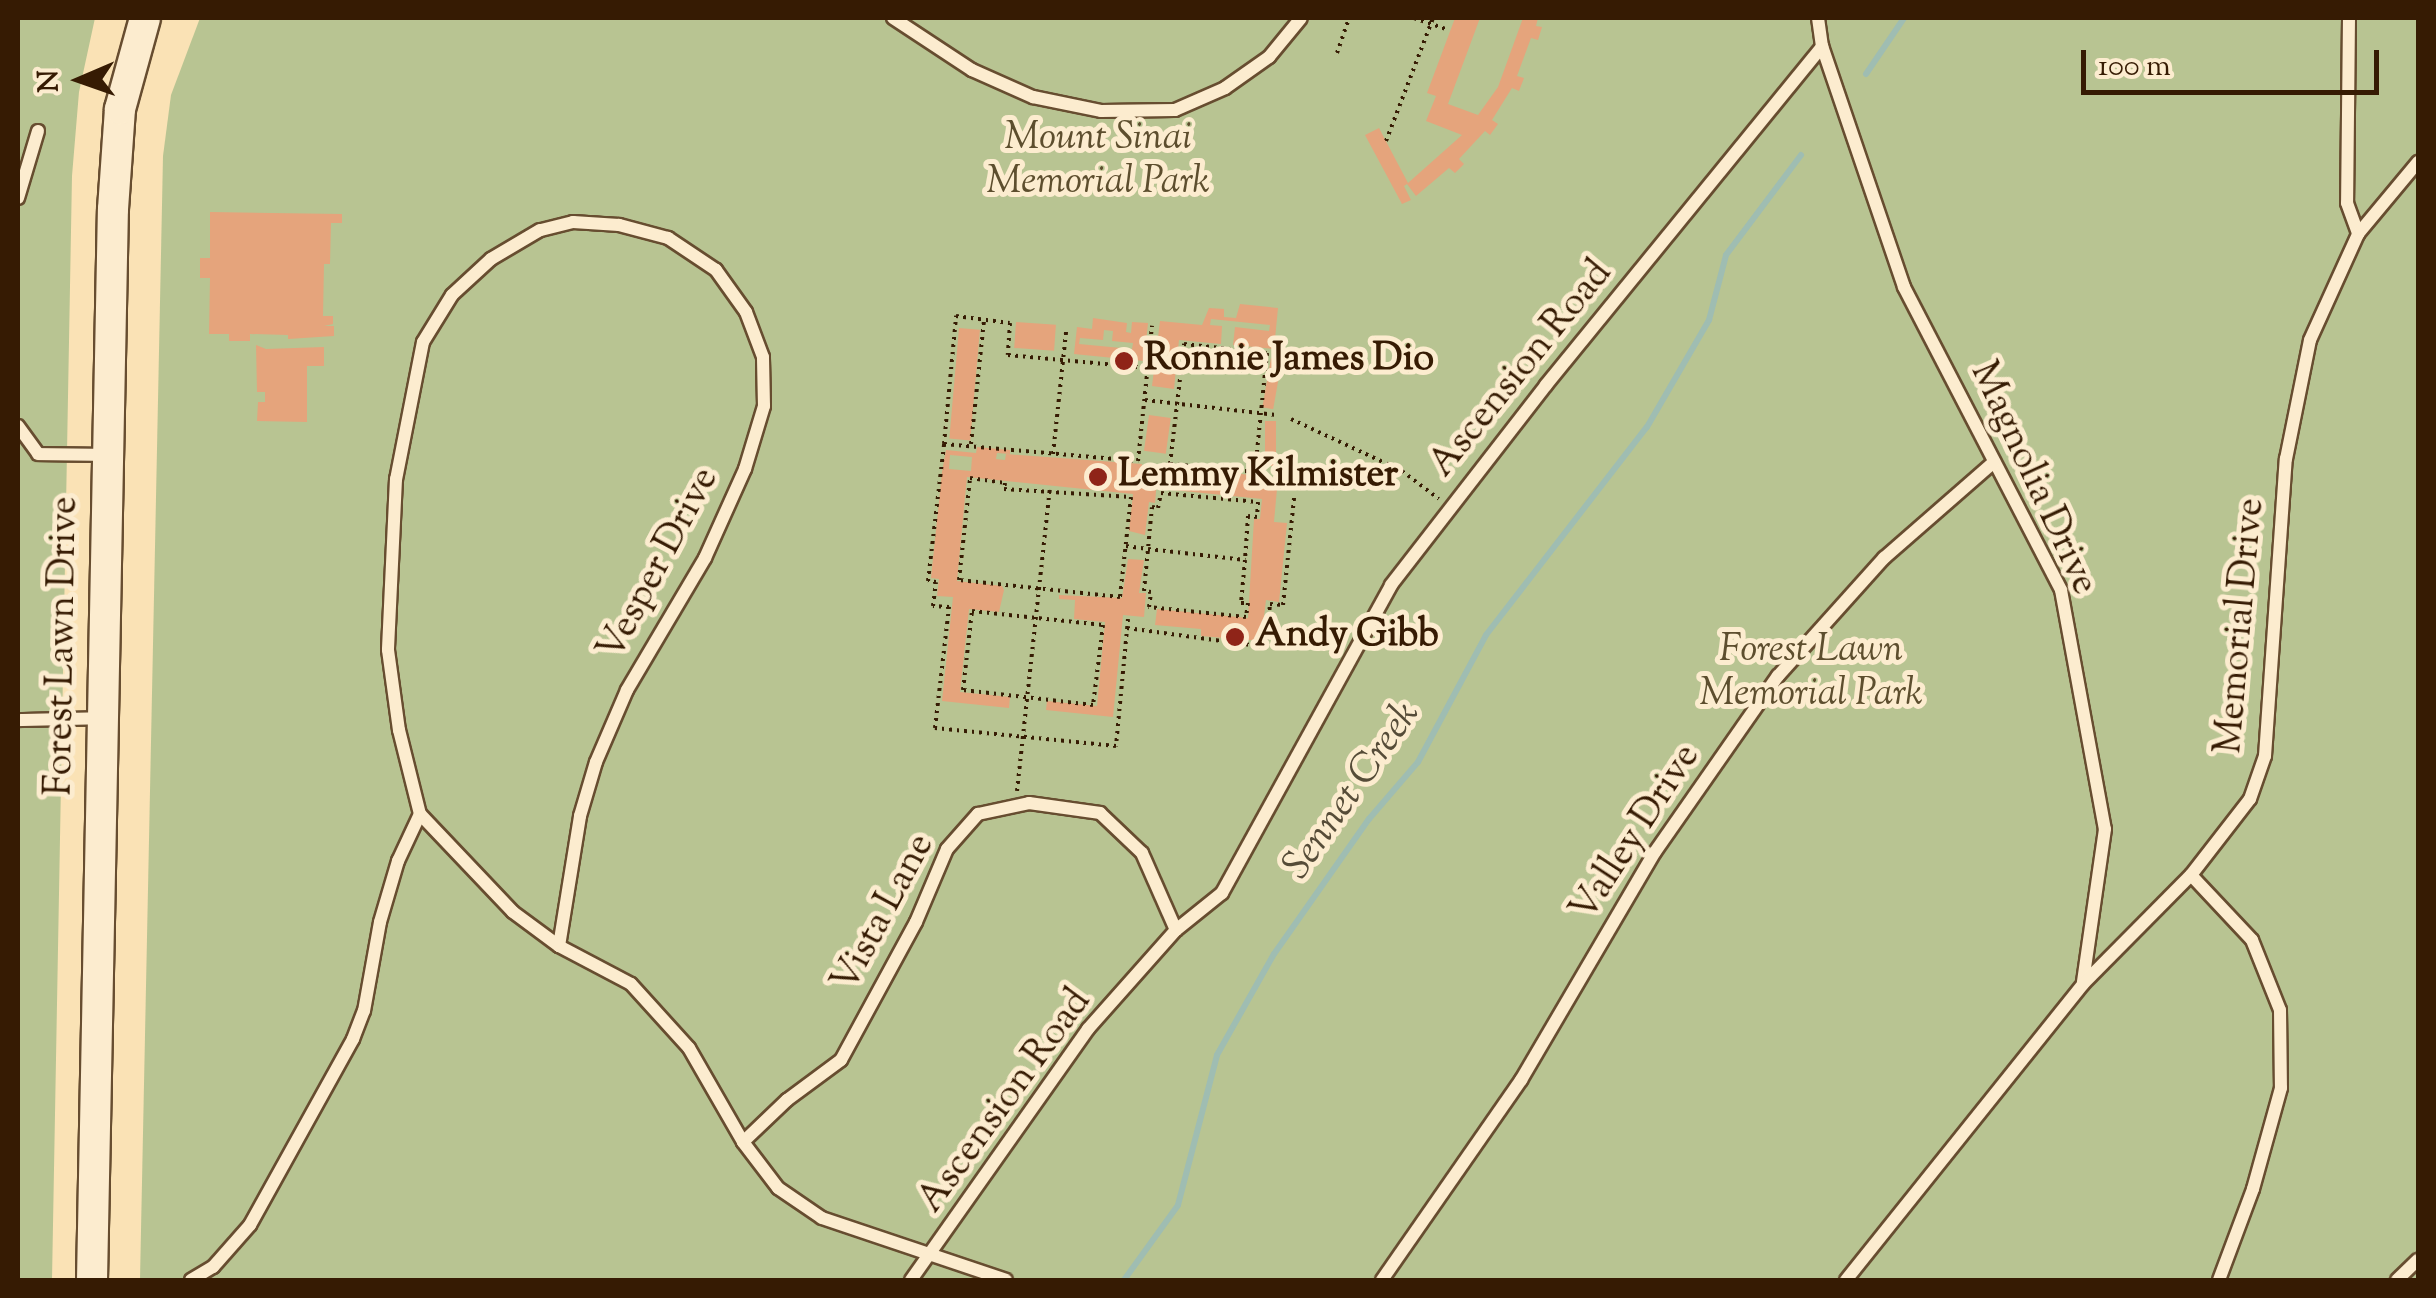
<!DOCTYPE html>
<html>
<head>
<meta charset="utf-8">
<style>
	body { margin:0 }
	#map { position:relative; width:2436px; height:1298px; overflow:hidden; background:#fae2b5; font-family:"Sorts Mill Goudy",serif }
	div>[style] { position:absolute }
	[style*='--x'] { left:calc(var(--x)*1px); top:calc(var(--y)*1px); width:calc(var(--w)*1px); rotate:calc(var(--a)*1deg) }
	.green>* { inset:0; background:#b8c492 }
	.stream>* { height:6px; margin:-3px; padding:0 3px; transform-origin:3px; border-radius:3px; background:#9fbdb2 }
	.building>* { inset:0; background:#e5a47c; transform-origin:0 0 }
	.path>* { height:4px; margin-top:-2px; transform-origin:0; background:repeating-linear-gradient(90deg,#361b03 0 2.5px,transparent 0 7.5px) }
	.roads { filter:drop-shadow(2px 0 #674d30) drop-shadow(-2px 0 #674d30) drop-shadow(0 2px #674d30) drop-shadow(0 -2px #674d30) }
	.service>* { height:12px; margin:-6px; padding:0 6px; transform-origin:6px; border-radius:6px; background:#fceccf }
	.tertiary>* { height:30px; margin:-15px; padding:0 15px; transform-origin:15px; border-radius:15px; background:#fceccf }
	.dots>* { width:28px; height:28px; translate:-50% -50%; box-sizing:border-box; border:5px solid #fceccf; border-radius:50% }
	span { translate:-50% -50%; white-space:nowrap; text-align:center; line-height:1.15; -webkit-text-stroke:10px #fceccf; paint-order:stroke }
	.park-label { font-size:38px; color:#5d4e2e; font-style:italic }
	.poi-label { font-size:38px; color:#361b03; font-weight:700 }
	.left { translate:0 -50%; text-align:left }
	.street-label { font-size:38px; color:#361b03 }
	.water-label { font-size:40px; color:#564c38; font-style:italic }
	.frame { position:absolute; inset:0; border:20px solid #361b03; pointer-events:none }
	.north { position:absolute; left:30px; top:30px; width:100px; height:100px; -webkit-text-stroke:8px #fceccf; paint-order:stroke; rotate:268deg; font-size:28px; font-weight:700; line-height:40px; text-align:center; color:#361b03 }
	.north::after { content:''; display:block; margin:auto; width:35px; height:45px; background:#361b03; clip-path:polygon(50% 0,100% 100%,50% 72%,0 100%) }
	.scale { position:absolute; left:2081px; top:50px; width:298px; height:45px; box-sizing:border-box; border:5px solid #361b03; border-top:0; padding-left:12px; font-size:30px; line-height:35px; white-space:nowrap; color:#361b03; -webkit-text-stroke:8px #fceccf; paint-order:stroke }
</style>
</head>
<body>
<div id="map">
	<div class="green">
		<div style="clip-path:polygon(18px 18px,95px 18px,79px 92px,72px 176px,52px 1280px,18px 1280px)"></div>
		<div style="clip-path:polygon(200px 18px,2418px 18px,2418px 1280px,140px 1280px,163px 156px,171px 95px)"></div>
	</div>
	<div class="stream">
		<div style="--x:1866;--y:74;--w:68;--a:-55.8"></div>
		<div style="--x:1124;--y:1280;--w:92;--a:-54.2"></div>
		<div style="--x:1178;--y:1205;--w:155;--a:-75.4"></div>
		<div style="--x:1217;--y:1055;--w:116;--a:-60.6"></div>
		<div style="--x:1274;--y:954;--w:165;--a:-54.9"></div>
		<div style="--x:1369;--y:819;--w:75;--a:-49.3"></div>
		<div style="--x:1418;--y:762;--w:144;--a:-61.8"></div>
		<div style="--x:1486;--y:635;--w:263;--a:-52.3"></div>
		<div style="--x:1647;--y:427;--w:124;--a:-59.9"></div>
		<div style="--x:1709;--y:320;--w:67;--a:-75.3"></div>
		<div style="--x:1726;--y:255;--w:125;--a:-53.1"></div>
	</div>
	<div class="building">
		<div style="clip-path:polygon(1455px 18px,1480px 18px,1448px 104px,1478px 115px,1498px 87px,1523px 18px,1538px 18px,1536px 26px,1542px 27px,1538px 40px,1531px 38px,1517px 76px,1524px 78px,1519px 91px,1512px 88px,1492px 120px,1498px 124px,1490px 135px,1485px 131px,1459px 159px,1464px 164px,1455px 173px,1449px 168px,1416px 196px,1407px 184px,1404px 186px,1411px 200px,1402px 204px,1365px 135px,1379px 128px,1408px 183px,1462px 135px,1426px 121px,1436px 96px,1427px 93px)"></div>
		<div style="clip-path:polygon(210px 212px,342px 214px,342px 223px,331px 223px,330px 264px,324px 264px,323px 316px,333px 316px,333px 324px,324px 326px,334px 326px,334px 336px,288px 339px,288px 335px,250px 334px,250px 341px,229px 341px,229px 334px,209px 334px,210px 278px,200px 278px,200px 258px,210px 258px)"></div>
		<div style="clip-path:polygon(1240px 304px,1278px 308px,1274px 349px,1233px 345px,1235px 327px,1269px 331px,1270px 325px,1211px 319px,1210px 325px,1222px 326px,1221px 344px,1179px 340px,1174px 389px,1152px 386px,1160px 321px,1202px 325px,1209px 308px,1224px 309px,1224px 317px,1236px 318px)"></div>
		<div style="clip-path:polygon(evenodd,1093px 318px,1127px 323px,1126px 332px,1131px 333px,1132px 322px,1148px 323px,1144px 361px,1074px 354px,1077px 327px,1092px 329px,1093px 318px,1104px 330px,1113px 331px,1112px 341px,1133px 343px,1132px 349px,1079px 344px,1080px 338px,1103px 340px,1104px 330px)"></div>
		<div style="left:1016px;top:322px;width:40px;height:26px;rotate:4deg"></div>
		<div style="left:959px;top:328px;width:21px;height:111px;rotate:5deg"></div>
		<div style="clip-path:polygon(256px 345px,266px 349px,324px 347px,324px 366px,307px 366px,307px 422px,257px 421px,258px 402px,265px 402px,265px 392px,257px 392px)"></div>
		<div style="left:1271px;top:358px;width:11px;height:50px;rotate:10deg"></div>
		<div style="left:1149px;top:415px;width:22px;height:36px;rotate:8deg"></div>
		<div style="left:1265px;top:421px;width:11px;height:45px"></div>
		<div style="clip-path:polygon(evenodd,977px 447px,1010px 450px,1010px 454px,997px 453px,996px 459px,1005px 460px,1006px 454px,1142px 464px,1141px 479px,1157px 480px,1155px 503px,1149px 502px,1145px 535px,1129px 531px,1133px 494px,967px 477px,957px 581px,1002px 586px,1004px 590px,999px 612px,969px 609px,960px 692px,1010px 697px,1009px 708px,942px 701px,953px 597px,937px 596px,939px 579px,931px 578px,942px 472px,946px 450px,976px 453px,977px 447px,950px 455px,972px 457px,971px 471px,949px 469px,950px 455px)"></div>
		<div style="clip-path:polygon(1165px 466px,1278px 478px,1274px 522px,1287px 523px,1279px 602px,1266px 600px,1261px 641px,1201px 636px,1201px 629px,1155px 625px,1157px 609px,1248px 618px,1254px 519px,1260px 519px,1262px 499px,1163px 489px)"></div>
		<div style="clip-path:polygon(1128px 559px,1144px 560px,1139px 593px,1146px 593px,1144px 617px,1123px 615px,1113px 717px,1046px 710px,1047px 701px,1097px 706px,1105px 622px,1074px 619px,1075px 600px,1059px 599px,1059px 595px,1122px 598px)"></div>
	</div>
	<div class="path">
		<div style="--x:1414;--y:18;--w:34;--a:19"></div>
		<div style="--x:1337;--y:53;--w:37;--a:-71"></div>
		<div style="--x:1386;--y:141;--w:132;--a:-69.1"></div>
		<div style="--x:1184;--y:344;--w:83;--a:6.2"></div>
		<div style="--x:1267;--y:353;--w:120;--a:95.8"></div>
		<div style="--x:1255;--y:472;--w:85;--a:-174.6"></div>
		<div style="--x:1170;--y:464;--w:121;--a:-83.3"></div>
		<div style="--x:1145;--y:400;--w:132;--a:6.5"></div>
		<div style="--x:1291;--y:419;--w:123;--a:25.1"></div>
		<div style="--x:1402;--y:471;--w:46;--a:37.1"></div>
		<div style="--x:944;--y:444;--w:129;--a:-84.6"></div>
		<div style="--x:956;--y:316;--w:54;--a:7.4"></div>
		<div style="--x:1010;--y:323;--w:32;--a:94"></div>
		<div style="--x:1008;--y:355;--w:141;--a:5.3"></div>
		<div style="--x:971;--y:444;--w:125;--a:-84"></div>
		<div style="--x:1053;--y:454;--w:123;--a:-83.9"></div>
		<div style="--x:970;--y:478;--w:35;--a:8"></div>
		<div style="--x:1005;--y:483;--w:6;--a:99"></div>
		<div style="--x:1004;--y:489;--w:127;--a:3.6"></div>
		<div style="--x:1131;--y:497;--w:101;--a:96.3"></div>
		<div style="--x:1120;--y:597;--w:162;--a:-174"></div>
		<div style="--x:959;--y:580;--w:103;--a:-83.8"></div>
		<div style="--x:1126;--y:546;--w:22;--a:8"></div>
		<div style="--x:1148;--y:549;--w:98;--a:6.5"></div>
		<div style="--x:1245;--y:560;--w:43;--a:95.3"></div>
		<div style="--x:1241;--y:603;--w:7;--a:0"></div>
		<div style="--x:1248;--y:603;--w:14;--a:98"></div>
		<div style="--x:1246;--y:617;--w:98;--a:-174.1"></div>
		<div style="--x:1149;--y:607;--w:15;--a:-82"></div>
		<div style="--x:1151;--y:592;--w:7;--a:-172"></div>
		<div style="--x:1144;--y:591;--w:84;--a:-84.6"></div>
		<div style="--x:1152;--y:507;--w:6;--a:9"></div>
		<div style="--x:1158;--y:508;--w:15;--a:-79"></div>
		<div style="--x:1161;--y:493;--w:97;--a:5.3"></div>
		<div style="--x:1258;--y:502;--w:15;--a:94"></div>
		<div style="--x:1257;--y:517;--w:9;--a:-174"></div>
		<div style="--x:1248;--y:516;--w:44;--a:93.9"></div>
		<div style="--x:972;--y:611;--w:132;--a:6.1"></div>
		<div style="--x:1103;--y:625;--w:81;--a:97.1"></div>
		<div style="--x:1093;--y:705;--w:131;--a:-173.4"></div>
		<div style="--x:963;--y:690;--w:80;--a:-83.5"></div>
		<div style="--x:1128;--y:619;--w:128;--a:95.4"></div>
		<div style="--x:1116;--y:746;--w:182;--a:-174.3"></div>
		<div style="--x:935;--y:728;--w:122;--a:-83.4"></div>
		<div style="--x:949;--y:607;--w:16;--a:-176"></div>
		<div style="--x:933;--y:606;--w:24;--a:-83"></div>
		<div style="--x:936;--y:582;--w:8;--a:-173"></div>
		<div style="--x:928;--y:581;--w:138;--a:-83.3"></div>
		<div style="--x:944;--y:444;--w:195;--a:5"></div>
		<div style="--x:1138;--y:461;--w:136;--a:-84.1"></div>
		<div style="--x:1127;--y:628;--w:140;--a:7.8"></div>
		<div style="--x:1266;--y:647;--w:43;--a:-84.7"></div>
		<div style="--x:1270;--y:604;--w:13;--a:4"></div>
		<div style="--x:1283;--y:605;--w:108;--a:-84.1"></div>
		<div style="--x:1017;--y:791;--w:306;--a:-83.8"></div>
	</div>
	<div class="roads">
		<div class="service">
			<div style="--x:893;--y:18;--w:95;--a:33.4"></div>
			<div style="--x:972;--y:70;--w:67;--a:23.9"></div>
			<div style="--x:1033;--y:97;--w:69;--a:11.6"></div>
			<div style="--x:1101;--y:111;--w:74;--a:-0.8"></div>
			<div style="--x:1175;--y:110;--w:55;--a:-23.7"></div>
			<div style="--x:1225;--y:88;--w:54;--a:-35.2"></div>
			<div style="--x:1269;--y:57;--w:50;--a:-50.6"></div>
			<div style="--x:1818;--y:18;--w:28;--a:82"></div>
			<div style="--x:1822;--y:46;--w:255;--a:71.2"></div>
			<div style="--x:1904;--y:287;--w:341;--a:62.6"></div>
			<div style="--x:2061;--y:590;--w:243;--a:79.6"></div>
			<div style="--x:2105;--y:829;--w:155;--a:98.2"></div>
			<div style="--x:2349;--y:18;--w:185;--a:90.6"></div>
			<div style="--x:2347;--y:203;--w:33;--a:70"></div>
			<div style="--x:18;--y:198;--w:70;--a:-73.4"></div>
			<div style="--x:18;--y:426;--w:34;--a:54"></div>
			<div style="--x:38;--y:454;--w:69;--a:0.8"></div>
			<div style="--x:18;--y:720;--w:85;--a:-1.3"></div>
			<div style="--x:2191;--y:875;--w:89;--a:46.8"></div>
			<div style="--x:2252;--y:940;--w:75;--a:68.2"></div>
			<div style="--x:2280;--y:1010;--w:78;--a:89.3"></div>
			<div style="--x:2281;--y:1088;--w:105;--a:105.5"></div>
			<div style="--x:2253;--y:1189;--w:97;--a:110.5"></div>
			<div style="--x:559;--y:946;--w:132;--a:-80.8"></div>
			<div style="--x:580;--y:816;--w:56;--a:-73.5"></div>
			<div style="--x:596;--y:762;--w:78;--a:-66.7"></div>
			<div style="--x:627;--y:690;--w:153;--a:-59.4"></div>
			<div style="--x:705;--y:558;--w:98;--a:-65.8"></div>
			<div style="--x:745;--y:469;--w:66;--a:-73.2"></div>
			<div style="--x:764;--y:406;--w:49;--a:-91.2"></div>
			<div style="--x:763;--y:357;--w:48;--a:-110.7"></div>
			<div style="--x:746;--y:312;--w:52;--a:-125.5"></div>
			<div style="--x:716;--y:270;--w:58;--a:-146.3"></div>
			<div style="--x:668;--y:238;--w:51;--a:-165.1"></div>
			<div style="--x:619;--y:225;--w:46;--a:-176.3"></div>
			<div style="--x:573;--y:222;--w:34;--a:166"></div>
			<div style="--x:540;--y:230;--w:57;--a:149.4"></div>
			<div style="--x:491;--y:259;--w:53;--a:137.3"></div>
			<div style="--x:452;--y:295;--w:55;--a:121.7"></div>
			<div style="--x:423;--y:342;--w:140;--a:101.1"></div>
			<div style="--x:396;--y:479;--w:171;--a:92.7"></div>
			<div style="--x:388;--y:650;--w:81;--a:82.2"></div>
			<div style="--x:399;--y:730;--w:87;--a:76"></div>
			<div style="--x:420;--y:814;--w:135;--a:46.5"></div>
			<div style="--x:513;--y:912;--w:57;--a:36.5"></div>
			<div style="--x:559;--y:946;--w:81;--a:27.8"></div>
			<div style="--x:631;--y:984;--w:86;--a:47.8"></div>
			<div style="--x:689;--y:1048;--w:108;--a:60.1"></div>
			<div style="--x:743;--y:1142;--w:58;--a:52.7"></div>
			<div style="--x:778;--y:1188;--w:53;--a:34.3"></div>
			<div style="--x:822;--y:1218;--w:194;--a:18.6"></div>
			<div style="--x:743;--y:1142;--w:61;--a:-43.7"></div>
			<div style="--x:787;--y:1100;--w:67;--a:-36.5"></div>
			<div style="--x:841;--y:1060;--w:157;--a:-61.5"></div>
			<div style="--x:916;--y:922;--w:79;--a:-67"></div>
			<div style="--x:947;--y:849;--w:47;--a:-48.5"></div>
			<div style="--x:978;--y:814;--w:52;--a:-12.2"></div>
			<div style="--x:1029;--y:803;--w:72;--a:8"></div>
			<div style="--x:1100;--y:813;--w:58;--a:43.6"></div>
			<div style="--x:1142;--y:853;--w:84;--a:66.2"></div>
			<div style="--x:191;--y:1280;--w:26;--a:-31"></div>
			<div style="--x:213;--y:1267;--w:56;--a:-48.6"></div>
			<div style="--x:250;--y:1225;--w:213;--a:-61"></div>
			<div style="--x:353;--y:1039;--w:30;--a:-69"></div>
			<div style="--x:364;--y:1011;--w:90;--a:-79.8"></div>
			<div style="--x:380;--y:922;--w:64;--a:-73.6"></div>
			<div style="--x:398;--y:861;--w:52;--a:-64.9"></div>
			<div style="--x:911;--y:1280;--w:307;--a:-54.8"></div>
			<div style="--x:1088;--y:1029;--w:132;--a:-48.4"></div>
			<div style="--x:1176;--y:930;--w:59;--a:-38.8"></div>
			<div style="--x:1222;--y:893;--w:351;--a:-61.2"></div>
			<div style="--x:1391;--y:585;--w:253;--a:-52.2"></div>
			<div style="--x:1546;--y:385;--w:437;--a:-50.8"></div>
			<div style="--x:1382;--y:1280;--w:244;--a:-55.2"></div>
			<div style="--x:1521;--y:1080;--w:264;--a:-59.6"></div>
			<div style="--x:1655;--y:852;--w:215;--a:-55.1"></div>
			<div style="--x:1778;--y:676;--w:159;--a:-48.1"></div>
			<div style="--x:1884;--y:558;--w:146;--a:-41.1"></div>
			<div style="--x:1846;--y:1280;--w:379;--a:-51.3"></div>
			<div style="--x:2083;--y:984;--w:153;--a:-45.3"></div>
			<div style="--x:2191;--y:875;--w:96;--a:-52.2"></div>
			<div style="--x:2250;--y:799;--w:46;--a:-70.8"></div>
			<div style="--x:2265;--y:756;--w:298;--a:-86"></div>
			<div style="--x:2286;--y:459;--w:121;--a:-78.6"></div>
			<div style="--x:2310;--y:340;--w:116;--a:-65.6"></div>
			<div style="--x:2358;--y:234;--w:94;--a:-50.2"></div>
			<div style="--x:2397;--y:1280;--w:29;--a:-44"></div>
		</div>
		<div class="tertiary">
			<div style="--x:92;--y:1280;--w:1071;--a:-88.88"></div>
			<div style="--x:113;--y:209;--w:100;--a:-86"></div>
			<div style="--x:120;--y:109;--w:94;--a:-74.6"></div>
		</div>
	</div>
	<div class="dots">
		<div style="left:1124px;top:361px;background:#8f2418"></div>
		<div style="left:1098px;top:477px;background:#8f2418"></div>
		<div style="left:1235px;top:637px;background:#8f2418"></div>
	</div>
	<div class="park-label">
		<span style="left:1098px;top:162px">Mount Sinai<br>Memorial Park</span>
		<span style="left:1811px;top:674px">Forest Lawn<br>Memorial Park</span>
	</div>
	<div class="poi-label">
		<span class="left" style="left:1144px;top:361px">Ronnie James Dio</span>
		<span class="left" style="left:1118px;top:477px">Lemmy Kilmister</span>
		<span class="left" style="left:1255px;top:637px">Andy Gibb</span>
	</div>
	<div class="street-label">
		<span style="left:1522px;top:370px;rotate:-51deg">Ascension Road</span>
		<span style="left:2032px;top:479px;rotate:65deg">Magnolia Drive</span>
		<span style="left:660px;top:565px;rotate:-62deg">Vesper Drive</span>
		<span style="left:2242px;top:626px;rotate:-85deg">Memorial Drive</span>
		<span style="left:64px;top:646px;rotate:-89deg">Forest Lawn Drive</span>
		<span style="left:1637px;top:834px;rotate:-57deg">Valley Drive</span>
		<span style="left:885px;top:914px;rotate:-62deg">Vista Lane</span>
		<span style="left:1006px;top:1102px;rotate:-54deg">Ascension Road</span>
	</div>
	<div class="water-label">
		<span style="left:1353px;top:791px;rotate:-55deg">Sennet Creek</span>
	</div>
	<div class="frame"></div>
	<div class="north">N</div>
	<div class="scale">100 m</div>
</div>
</body>
</html>
